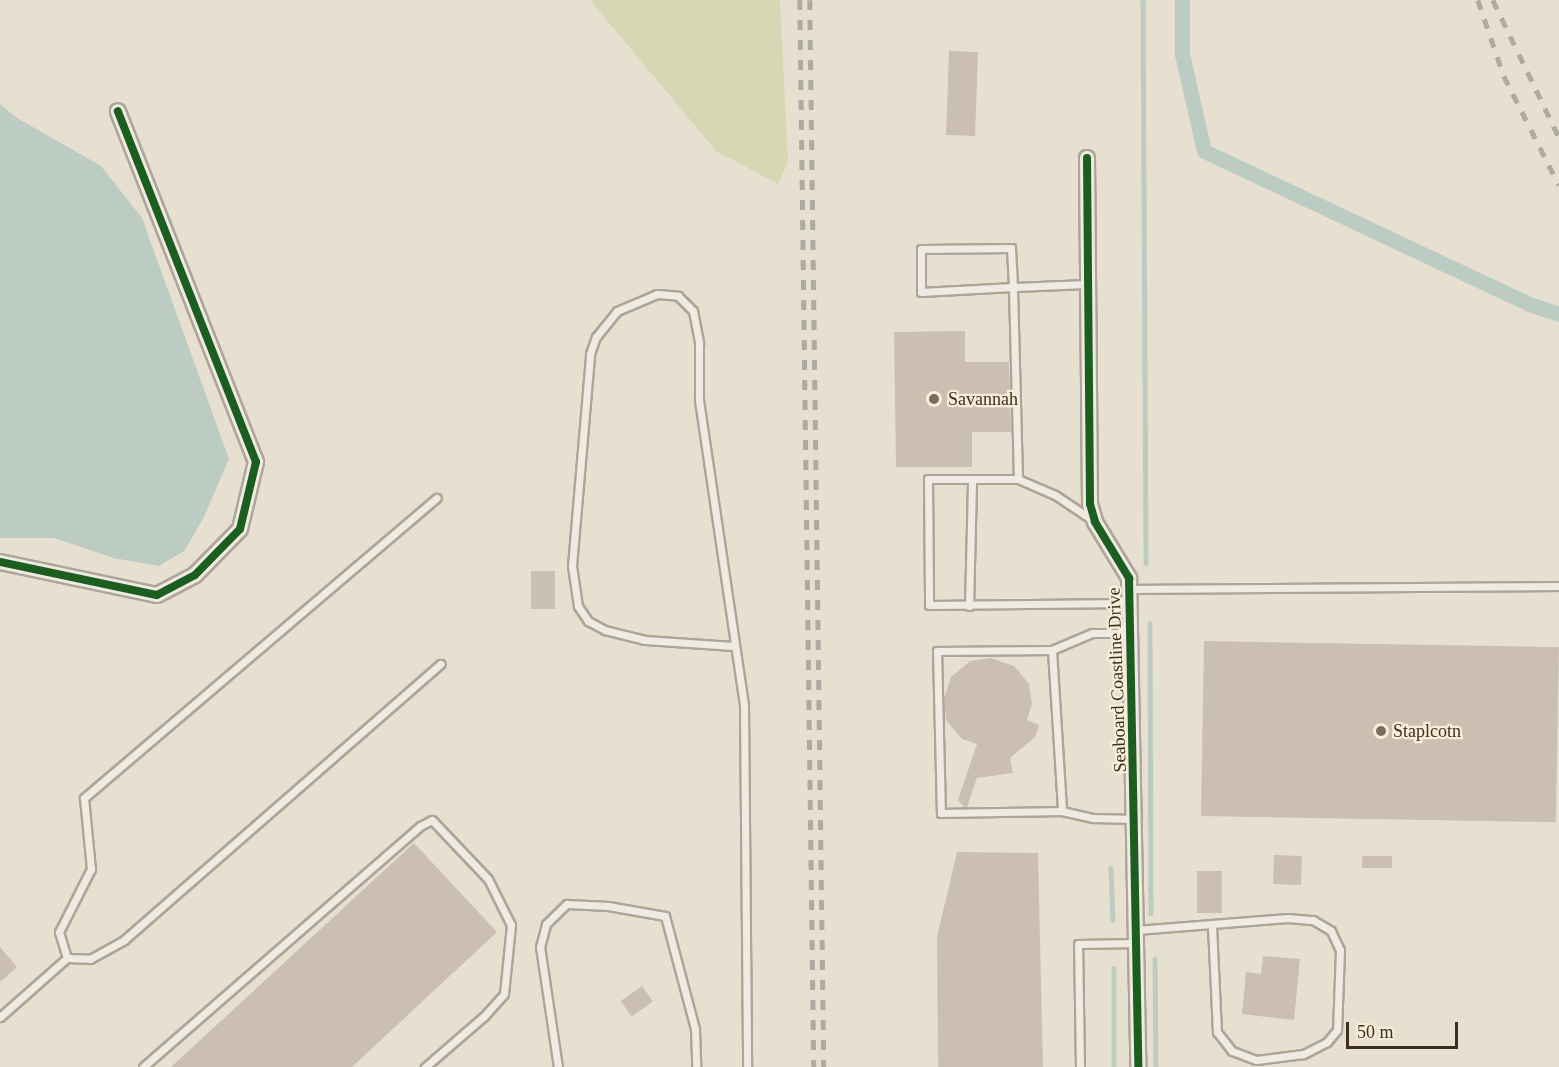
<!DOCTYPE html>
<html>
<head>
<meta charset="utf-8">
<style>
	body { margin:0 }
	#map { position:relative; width:1559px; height:1067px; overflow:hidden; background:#e7e0d1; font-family:"Times New Roman",serif }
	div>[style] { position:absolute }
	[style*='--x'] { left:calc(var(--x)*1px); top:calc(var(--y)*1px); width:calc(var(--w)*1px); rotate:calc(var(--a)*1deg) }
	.green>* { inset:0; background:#d6d7b3 }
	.water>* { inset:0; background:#bcccc2 }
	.stream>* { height:4.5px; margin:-2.25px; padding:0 2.25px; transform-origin:2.25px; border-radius:2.25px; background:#bcccc2 }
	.canal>* { height:15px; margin:-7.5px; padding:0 7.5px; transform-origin:7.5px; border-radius:7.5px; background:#bcccc2 }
	.building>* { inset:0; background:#cbbfb2; transform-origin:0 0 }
	.roads { filter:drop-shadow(2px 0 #ada599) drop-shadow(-2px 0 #ada599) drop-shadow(0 2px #ada599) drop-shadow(0 -2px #ada599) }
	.lane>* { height:7px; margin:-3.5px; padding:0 3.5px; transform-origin:3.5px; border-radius:3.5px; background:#efebe3 }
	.street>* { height:14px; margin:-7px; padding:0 7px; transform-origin:7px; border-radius:7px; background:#efebe3 }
	.rail>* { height:4.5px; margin-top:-2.25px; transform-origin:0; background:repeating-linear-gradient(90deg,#afaaa2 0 10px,transparent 0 20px) }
	.cycleway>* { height:8px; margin:-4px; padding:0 4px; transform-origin:4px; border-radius:4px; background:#1b5e20 }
	.dots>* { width:16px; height:16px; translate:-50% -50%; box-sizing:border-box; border:3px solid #f7eed8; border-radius:50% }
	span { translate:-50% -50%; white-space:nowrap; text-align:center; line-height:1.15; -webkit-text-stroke:4.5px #f7eed8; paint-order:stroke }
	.poi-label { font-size:18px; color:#3d2e20 }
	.left { translate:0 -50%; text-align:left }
	.street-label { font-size:18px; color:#3d2e20 }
	.scale { position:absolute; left:1346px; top:1022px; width:112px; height:27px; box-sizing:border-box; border:3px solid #3d2e20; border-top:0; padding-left:8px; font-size:18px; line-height:21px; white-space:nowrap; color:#3d2e20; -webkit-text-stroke:4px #f7eed8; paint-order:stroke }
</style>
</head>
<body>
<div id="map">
	<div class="green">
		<div style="clip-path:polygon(590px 0,780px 0,788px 162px,778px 184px,716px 151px)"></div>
	</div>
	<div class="water">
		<div style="clip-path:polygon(0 104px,17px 118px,101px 166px,142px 218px,229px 459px,203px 519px,184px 551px,159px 566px,113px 558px,54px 538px,0 538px)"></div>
	</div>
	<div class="stream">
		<div style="--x:1143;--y:0;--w:563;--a:89.69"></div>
		<div style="--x:1150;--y:623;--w:290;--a:89.8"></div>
		<div style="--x:1111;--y:868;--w:52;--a:87.8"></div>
		<div style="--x:1155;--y:959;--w:108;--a:89.5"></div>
		<div style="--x:1114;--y:968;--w:99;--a:90"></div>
	</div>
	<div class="canal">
		<div style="--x:1182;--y:0;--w:54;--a:90"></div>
		<div style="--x:1182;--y:54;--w:99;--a:77.2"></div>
		<div style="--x:1204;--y:151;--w:359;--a:25.2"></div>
		<div style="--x:1529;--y:304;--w:32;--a:18"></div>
	</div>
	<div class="building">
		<div style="left:949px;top:51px;width:29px;height:84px;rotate:2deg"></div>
		<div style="clip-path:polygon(965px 331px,965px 362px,1009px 362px,1011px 432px,972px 432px,972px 467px,896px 467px,894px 332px)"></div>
		<div style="left:531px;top:571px;width:24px;height:38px"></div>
		<div style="left:1204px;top:641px;width:355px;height:175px;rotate:1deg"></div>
		<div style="clip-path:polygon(991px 658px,1014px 666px,1029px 684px,1032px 704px,1027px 720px,1039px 725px,1035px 737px,1010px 758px,1013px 773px,977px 778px,967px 807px,964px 807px,958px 800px,977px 744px,962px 739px,946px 720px,944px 698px,951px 677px,970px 661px)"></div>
		<div style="clip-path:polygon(414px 843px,497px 932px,352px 1067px,171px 1067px)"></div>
		<div style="clip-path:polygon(957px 852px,1038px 853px,1043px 1067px,938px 1067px,937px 937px)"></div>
		<div style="left:1274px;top:855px;width:28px;height:29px;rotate:2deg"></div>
		<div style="left:1362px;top:856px;width:30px;height:12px"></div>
		<div style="left:1197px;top:871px;width:25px;height:42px"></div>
		<div style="clip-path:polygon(0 947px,17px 967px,0 982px)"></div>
		<div style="clip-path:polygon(1263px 956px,1300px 959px,1294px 1020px,1242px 1014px,1246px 972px,1261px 974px)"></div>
		<div style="left:642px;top:986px;width:19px;height:26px;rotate:55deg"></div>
	</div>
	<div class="roads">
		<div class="lane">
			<div style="--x:1011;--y:248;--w:39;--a:87"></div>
			<div style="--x:1013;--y:287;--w:92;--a:176.9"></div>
			<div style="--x:921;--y:292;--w:43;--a:-90"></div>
			<div style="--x:921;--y:249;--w:90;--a:-0.6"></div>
			<div style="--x:1018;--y:479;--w:192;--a:-91.5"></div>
			<div style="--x:1013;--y:287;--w:75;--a:-2.3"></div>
			<div style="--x:1094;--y:521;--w:47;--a:-146.3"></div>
			<div style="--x:1055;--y:495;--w:40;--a:-156.6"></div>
			<div style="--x:1018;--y:479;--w:90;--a:180"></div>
			<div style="--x:928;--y:479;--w:126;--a:89.5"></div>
			<div style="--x:929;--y:605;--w:201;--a:-0.6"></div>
			<div style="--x:1129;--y:589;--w:430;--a:-0.4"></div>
			<div style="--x:969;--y:606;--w:127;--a:-88.6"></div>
			<div style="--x:1131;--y:633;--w:39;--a:180"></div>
			<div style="--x:1092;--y:633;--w:43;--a:157"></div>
			<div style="--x:1052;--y:650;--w:161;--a:86.4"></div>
			<div style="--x:1062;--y:811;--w:32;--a:13"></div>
			<div style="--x:1093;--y:818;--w:42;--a:1.4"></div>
			<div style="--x:733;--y:646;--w:88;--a:-176.1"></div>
			<div style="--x:645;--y:640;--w:41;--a:-166"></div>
			<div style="--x:605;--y:630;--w:19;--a:-152"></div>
			<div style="--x:588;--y:621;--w:18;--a:-124"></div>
			<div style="--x:578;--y:606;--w:40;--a:-98.5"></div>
			<div style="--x:572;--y:566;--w:213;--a:-85.1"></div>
			<div style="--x:590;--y:354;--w:18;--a:-71"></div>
			<div style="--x:596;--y:337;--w:33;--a:-51"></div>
			<div style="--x:617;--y:311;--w:43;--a:-23"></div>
			<div style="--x:657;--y:294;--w:21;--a:5"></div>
			<div style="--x:678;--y:296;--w:21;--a:45"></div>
			<div style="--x:693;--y:311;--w:33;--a:79"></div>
			<div style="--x:699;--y:343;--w:57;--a:90"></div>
			<div style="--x:699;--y:400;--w:308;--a:81.6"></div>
			<div style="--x:744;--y:705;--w:362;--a:89.5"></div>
			<div style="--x:1052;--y:650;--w:115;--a:179.5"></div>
			<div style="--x:937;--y:651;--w:162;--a:88.6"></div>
			<div style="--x:941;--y:813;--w:121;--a:-0.9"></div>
			<div style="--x:1136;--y:930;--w:152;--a:-4.5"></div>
			<div style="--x:1288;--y:918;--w:25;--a:5"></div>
			<div style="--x:1313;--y:920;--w:21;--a:31"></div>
			<div style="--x:1331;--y:931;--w:21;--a:65"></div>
			<div style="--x:1340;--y:950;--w:80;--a:92.1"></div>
			<div style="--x:1337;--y:1030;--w:16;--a:130"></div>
			<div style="--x:1327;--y:1042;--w:27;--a:153"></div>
			<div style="--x:1303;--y:1054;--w:47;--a:172.7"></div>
			<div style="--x:1256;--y:1060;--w:26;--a:-159"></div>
			<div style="--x:1232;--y:1051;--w:24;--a:-128"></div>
			<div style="--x:1217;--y:1032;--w:106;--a:-92.7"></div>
			<div style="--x:67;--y:958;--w:27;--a:-107"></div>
			<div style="--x:59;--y:932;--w:71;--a:-63.1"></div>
			<div style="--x:91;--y:869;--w:71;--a:-95.6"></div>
			<div style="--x:84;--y:798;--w:463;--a:-40.4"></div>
			<div style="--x:0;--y:1017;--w:89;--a:-41.4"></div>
			<div style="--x:67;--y:958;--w:23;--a:2"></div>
			<div style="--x:90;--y:959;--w:39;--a:-29"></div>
			<div style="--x:124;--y:940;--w:420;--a:-41.1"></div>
			<div style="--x:143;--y:1067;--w:367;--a:-41"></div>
			<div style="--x:420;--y:826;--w:13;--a:-27"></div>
			<div style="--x:432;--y:820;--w:81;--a:46.5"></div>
			<div style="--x:488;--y:879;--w:51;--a:63.4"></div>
			<div style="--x:511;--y:925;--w:69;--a:95.8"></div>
			<div style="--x:504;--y:994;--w:31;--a:132"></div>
			<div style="--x:483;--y:1017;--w:77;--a:139.2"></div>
			<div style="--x:558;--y:1067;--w:121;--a:-98.5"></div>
			<div style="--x:540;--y:947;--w:24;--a:-75"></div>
			<div style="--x:546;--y:924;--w:29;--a:-44"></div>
			<div style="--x:567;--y:904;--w:41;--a:2.8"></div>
			<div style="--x:608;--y:906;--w:58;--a:10"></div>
			<div style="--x:665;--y:916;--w:117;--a:75.1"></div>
			<div style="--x:695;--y:1029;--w:38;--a:88"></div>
			<div style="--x:1080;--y:1067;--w:123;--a:-90.9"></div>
			<div style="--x:1078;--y:944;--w:59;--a:-1"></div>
		</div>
		<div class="street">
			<div style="--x:1087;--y:158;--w:346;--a:89.5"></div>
			<div style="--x:1090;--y:504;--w:19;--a:74"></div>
			<div style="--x:1095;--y:522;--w:66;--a:58.7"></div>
			<div style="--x:1129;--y:578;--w:489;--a:88.9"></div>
			<div style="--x:0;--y:562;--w:160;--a:11.9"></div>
			<div style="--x:157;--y:595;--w:43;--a:-27.8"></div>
			<div style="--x:195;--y:575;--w:64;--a:-45.6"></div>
			<div style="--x:240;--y:529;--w:69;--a:-76.6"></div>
			<div style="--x:256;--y:462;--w:377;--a:-111.5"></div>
		</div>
	</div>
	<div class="rail">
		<div style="--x:800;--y:0;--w:1067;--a:89.25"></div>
		<div style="--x:810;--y:0;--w:1067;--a:89.25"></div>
		<div style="--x:1478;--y:0;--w:80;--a:71.1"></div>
		<div style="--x:1504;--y:76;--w:122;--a:63.2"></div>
		<div style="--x:1493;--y:0;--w:152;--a:64.3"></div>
	</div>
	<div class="cycleway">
		<div style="--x:1087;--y:158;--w:346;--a:89.5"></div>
		<div style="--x:1090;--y:504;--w:19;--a:74"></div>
		<div style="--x:1095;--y:522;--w:66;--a:58.7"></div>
		<div style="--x:1129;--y:578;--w:489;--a:88.9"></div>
		<div style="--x:0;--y:562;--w:160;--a:11.9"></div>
		<div style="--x:157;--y:595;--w:43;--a:-27.8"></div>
		<div style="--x:195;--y:575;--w:64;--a:-45.6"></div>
		<div style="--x:240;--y:529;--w:69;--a:-76.6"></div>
		<div style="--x:256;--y:462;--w:377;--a:-111.5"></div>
	</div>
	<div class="dots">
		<div style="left:934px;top:399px;background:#786c5e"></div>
		<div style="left:1381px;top:731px;background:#786c5e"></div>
	</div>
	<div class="poi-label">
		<span class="left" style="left:948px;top:399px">Savannah</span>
		<span class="left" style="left:1393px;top:731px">Staplcotn</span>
	</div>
	<div class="street-label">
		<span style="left:1117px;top:680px;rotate:-92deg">Seaboard Coastline Drive</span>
	</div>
	<div class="scale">50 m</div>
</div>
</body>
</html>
